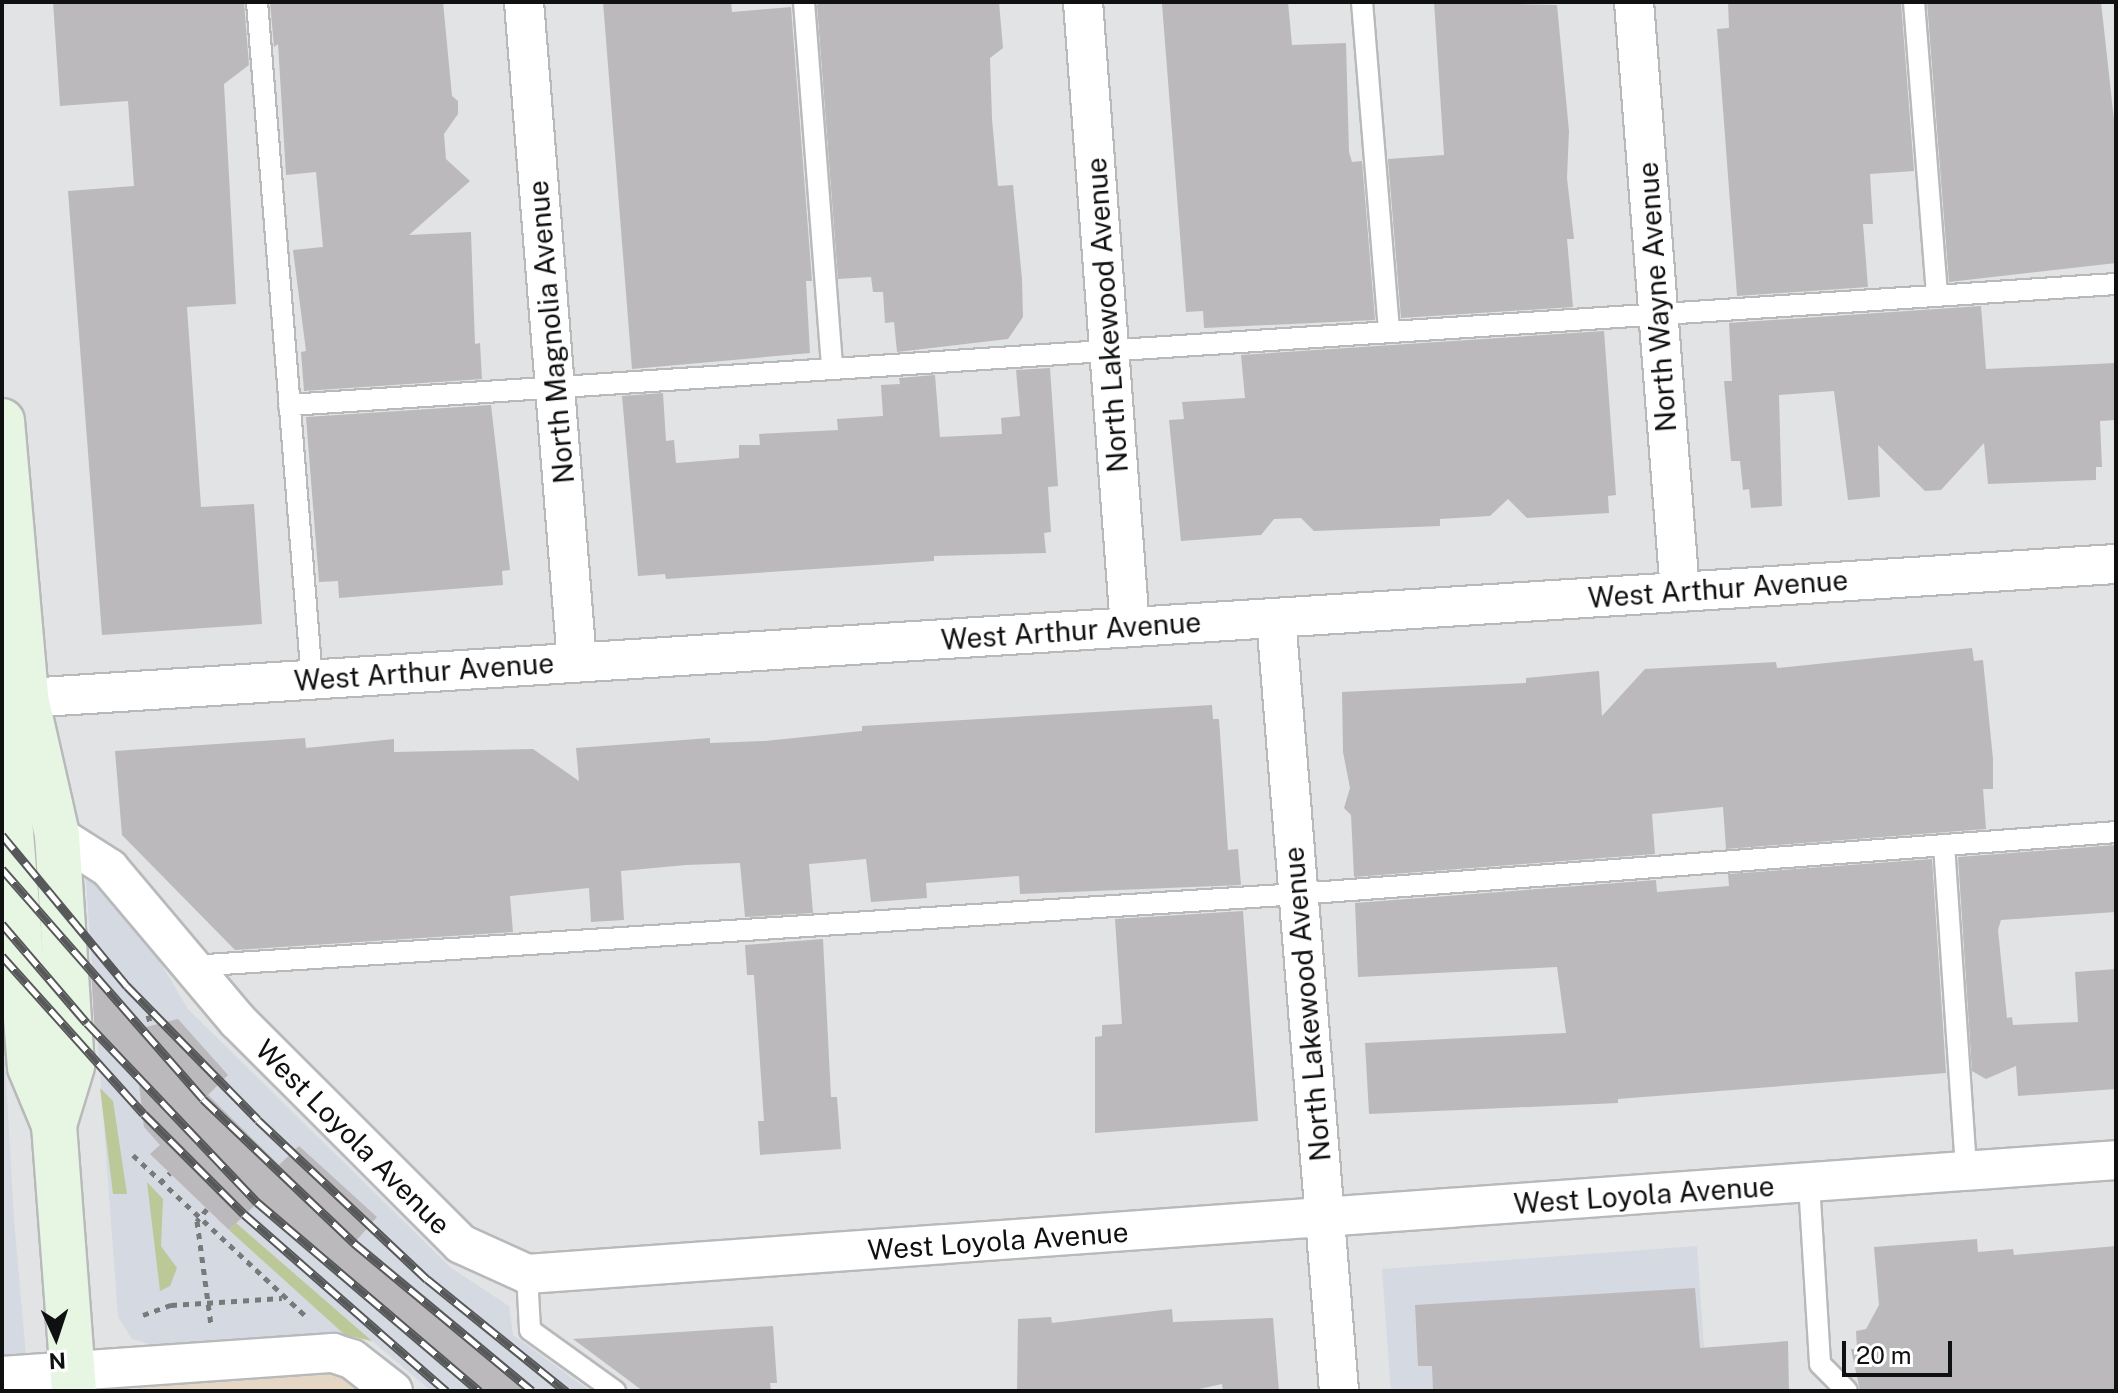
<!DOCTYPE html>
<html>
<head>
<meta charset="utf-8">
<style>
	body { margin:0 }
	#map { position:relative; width:2118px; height:1393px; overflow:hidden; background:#e2e3e5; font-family:"Public Sans",sans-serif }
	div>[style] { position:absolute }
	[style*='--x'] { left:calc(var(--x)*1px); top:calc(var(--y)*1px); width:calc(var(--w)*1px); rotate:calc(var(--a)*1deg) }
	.commercial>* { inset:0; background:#e5d7c4 }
	.built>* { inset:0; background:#d5d9e2 }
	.green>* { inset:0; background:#bcc897 }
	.building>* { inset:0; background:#bbb9bc }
	.path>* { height:5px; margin-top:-2.5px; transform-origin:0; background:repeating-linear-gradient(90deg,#78797a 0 6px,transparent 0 12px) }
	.roads { filter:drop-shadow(2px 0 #b8b9bb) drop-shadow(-2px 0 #b8b9bb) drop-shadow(0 2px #b8b9bb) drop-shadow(0 -2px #b8b9bb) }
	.service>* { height:20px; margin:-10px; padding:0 10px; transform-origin:10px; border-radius:10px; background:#fff }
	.minor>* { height:38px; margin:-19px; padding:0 19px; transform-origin:19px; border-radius:19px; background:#fff }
	.secondary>* { height:44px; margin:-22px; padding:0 22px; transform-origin:22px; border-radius:22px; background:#e6f6e2 }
	.rail>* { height:9px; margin-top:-4.5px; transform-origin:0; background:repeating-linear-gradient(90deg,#fff 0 18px,#575859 0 36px); box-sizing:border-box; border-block:2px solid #575859 }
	span { translate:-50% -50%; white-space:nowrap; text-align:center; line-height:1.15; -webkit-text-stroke:6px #fff; paint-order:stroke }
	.street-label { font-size:28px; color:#0f1010 }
	.frame { position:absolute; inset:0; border:4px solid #0f1010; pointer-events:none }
	.north { position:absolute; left:16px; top:1297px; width:80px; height:80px; -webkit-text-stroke:6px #fff; paint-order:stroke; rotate:177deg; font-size:22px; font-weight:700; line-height:32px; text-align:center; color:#0f1010 }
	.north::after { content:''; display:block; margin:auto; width:28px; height:36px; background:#0f1010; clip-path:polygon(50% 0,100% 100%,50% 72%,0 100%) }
	.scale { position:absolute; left:1842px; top:1341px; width:110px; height:36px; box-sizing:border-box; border:4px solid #0f1010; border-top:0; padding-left:10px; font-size:24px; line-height:28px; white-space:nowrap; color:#0f1010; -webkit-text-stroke:6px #fff; paint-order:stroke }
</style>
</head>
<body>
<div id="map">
	<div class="commercial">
		<div style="clip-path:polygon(340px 1371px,369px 1391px,133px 1391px,148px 1384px)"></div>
	</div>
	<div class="built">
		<div style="clip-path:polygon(85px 869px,133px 917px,188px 1009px,450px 1267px,509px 1306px,513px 1335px,590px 1391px,431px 1391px,372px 1341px,337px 1334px,156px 1346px,132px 1339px,118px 1317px)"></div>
		<div style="clip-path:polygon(2px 1009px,14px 1219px,29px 1391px,2px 1391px)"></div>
		<div style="clip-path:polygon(1697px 1246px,1707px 1391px,1391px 1391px,1382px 1269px)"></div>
	</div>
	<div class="green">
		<div style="clip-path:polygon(100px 1088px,113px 1101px,127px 1194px,113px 1194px)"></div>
		<div style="clip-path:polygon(147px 1182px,163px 1199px,161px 1246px,177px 1268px,170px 1286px,160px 1291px)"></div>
		<div style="clip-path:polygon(236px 1223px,372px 1341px,345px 1335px,229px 1230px)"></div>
	</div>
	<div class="building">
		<div style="clip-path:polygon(53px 2px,244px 2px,249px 65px,224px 84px,236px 304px,187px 307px,201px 507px,254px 504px,262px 624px,102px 635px,68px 191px,134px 186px,128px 101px,60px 106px)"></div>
		<div style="clip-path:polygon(270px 2px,443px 2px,452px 96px,458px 101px,458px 114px,444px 134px,446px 159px,470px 181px,409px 235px,471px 232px,475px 344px,480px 343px,482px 379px,304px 391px,301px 352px,306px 351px,293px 250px,323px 247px,316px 172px,286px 175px,278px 44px,274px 47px)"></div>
		<div style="clip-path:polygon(603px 2px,731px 2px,732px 12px,791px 7px,812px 281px,806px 281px,810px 353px,632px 369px)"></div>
		<div style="clip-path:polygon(822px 2px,999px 2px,1003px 48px,990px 58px,992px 119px,998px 186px,1013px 185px,1022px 279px,1023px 317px,1008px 339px,897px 352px,894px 322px,885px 323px,883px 292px,873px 292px,871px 277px,838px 279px,817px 5px)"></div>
		<div style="clip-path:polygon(1288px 2px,1292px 45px,1346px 43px,1349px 152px,1352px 162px,1362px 161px,1375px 320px,1204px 328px,1203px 311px,1186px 312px,1162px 4px)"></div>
		<div style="clip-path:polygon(1434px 2px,1557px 5px,1569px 131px,1567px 178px,1574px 239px,1567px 239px,1573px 307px,1401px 318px,1388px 159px,1444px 155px)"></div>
		<div style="clip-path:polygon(1728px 2px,1901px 2px,1914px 171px,1870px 174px,1873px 224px,1863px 224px,1868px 287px,1737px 296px,1717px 29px,1729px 28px)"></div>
		<div style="clip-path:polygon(1927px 2px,2101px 2px,2115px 129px,2116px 263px,1949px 282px)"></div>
		<div style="clip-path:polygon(1981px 306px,1986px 369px,2116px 363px,2116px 420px,2100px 421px,2102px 467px,2096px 467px,2096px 480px,1988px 484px,1984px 443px,1941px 490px,1925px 491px,1878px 445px,1880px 497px,1848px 500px,1834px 391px,1779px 395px,1782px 506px,1751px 508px,1749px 489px,1743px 490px,1740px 461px,1731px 461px,1724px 381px,1732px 381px,1729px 323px)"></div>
		<div style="clip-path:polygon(1604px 331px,1616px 495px,1608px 496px,1609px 513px,1527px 518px,1508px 499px,1490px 516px,1440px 519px,1440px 526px,1314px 531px,1301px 518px,1274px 519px,1261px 535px,1181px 541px,1169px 420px,1184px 419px,1182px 402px,1245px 398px,1241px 355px)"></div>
		<div style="clip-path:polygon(1050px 368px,1058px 486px,1048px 487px,1051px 532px,1044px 533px,1046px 553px,934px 556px,934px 561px,666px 579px,665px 574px,638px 576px,622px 396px,663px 393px,666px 441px,674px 440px,676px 463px,739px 458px,739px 445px,760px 445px,759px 434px,838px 430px,837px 419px,883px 416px,881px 385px,900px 384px,899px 378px,935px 375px,940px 437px,1002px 434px,1001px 418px,1020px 416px,1016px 370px)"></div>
		<div style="clip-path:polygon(491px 405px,510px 570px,502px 571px,503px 585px,339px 598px,338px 581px,319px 582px,306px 417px)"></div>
		<div style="clip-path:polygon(1972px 648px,1974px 661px,1983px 660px,1993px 759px,1993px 789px,1983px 789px,1986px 829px,1726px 849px,1723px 807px,1652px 814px,1655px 854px,1354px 877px,1351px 815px,1344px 808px,1350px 788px,1343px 752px,1342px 692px,1526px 683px,1526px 678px,1599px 671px,1602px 716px,1645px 669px,1776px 662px,1777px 668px)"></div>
		<div style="clip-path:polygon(1212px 705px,1213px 719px,1219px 719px,1228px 850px,1238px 849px,1241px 885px,1020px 894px,1019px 876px,926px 883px,927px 898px,871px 902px,866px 859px,809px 864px,813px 913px,745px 917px,740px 863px,686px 865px,621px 871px,624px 920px,591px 922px,589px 888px,510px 896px,513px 932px,235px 950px,122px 835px,115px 751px,305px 738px,306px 748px,394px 739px,394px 752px,533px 749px,579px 781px,576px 748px,710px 738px,710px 743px,765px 741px,862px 731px,862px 726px)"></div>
		<div style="clip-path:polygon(2116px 845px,2116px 912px,2001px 920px,1998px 930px,2007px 1018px,2012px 1017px,2013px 1025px,2078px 1022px,2075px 972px,2116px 969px,2116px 1089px,2018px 1096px,2016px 1066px,1986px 1079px,1972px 1071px,1958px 857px)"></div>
		<div style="clip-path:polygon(1932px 859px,1946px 1073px,1618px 1099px,1618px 1103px,1369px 1114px,1365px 1043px,1566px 1033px,1557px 967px,1358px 977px,1355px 903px,1656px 880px,1657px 892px,1729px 886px,1728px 874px)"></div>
		<div style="clip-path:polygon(1243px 911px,1258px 1121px,1095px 1133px,1095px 1037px,1102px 1036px,1102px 1025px,1122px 1024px,1115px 919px)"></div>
		<div style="clip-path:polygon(823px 939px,831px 1097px,837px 1097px,841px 1149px,760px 1155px,758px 1121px,764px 1121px,754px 975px,747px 975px,745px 945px)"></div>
		<div style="clip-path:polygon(91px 971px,142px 1028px,178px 1019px,228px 1075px,208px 1095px,279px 1165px,299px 1146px,377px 1217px,356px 1241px,538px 1391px,473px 1391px,256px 1204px,229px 1230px,150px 1154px,160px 1145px,144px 1127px,139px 1084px,95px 1037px)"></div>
		<div style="clip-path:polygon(1977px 1239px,1978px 1252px,2013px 1249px,2014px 1255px,2116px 1246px,2116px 1391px,1860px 1391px,1851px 1349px,1857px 1349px,1856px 1331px,1866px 1329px,1879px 1305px,1874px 1247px)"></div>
		<div style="clip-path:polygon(1695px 1288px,1700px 1348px,1788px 1341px,1789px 1391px,1433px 1391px,1432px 1366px,1418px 1366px,1415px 1305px)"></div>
		<div style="clip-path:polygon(1172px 1309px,1173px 1322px,1273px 1318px,1279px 1391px,1223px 1391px,1222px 1384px,1190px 1391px,1017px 1391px,1018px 1319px,1051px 1317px,1052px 1323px)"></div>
		<div style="clip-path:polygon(773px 1326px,777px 1383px,770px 1383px,771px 1391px,643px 1391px,573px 1339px)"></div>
	</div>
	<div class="path">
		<div style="--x:148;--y:1015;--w:11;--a:75"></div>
		<div style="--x:133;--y:1155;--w:239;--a:43"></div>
		<div style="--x:160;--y:1183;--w:14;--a:-45"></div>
		<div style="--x:207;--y:1209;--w:16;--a:130"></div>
		<div style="--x:197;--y:1221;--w:105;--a:82.3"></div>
		<div style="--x:143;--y:1315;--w:30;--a:-20"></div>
		<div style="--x:171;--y:1305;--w:111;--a:-3.6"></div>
	</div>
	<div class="roads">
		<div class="service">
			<div style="--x:257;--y:2;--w:679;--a:85.36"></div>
			<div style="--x:804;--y:2;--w:368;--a:85.6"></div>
			<div style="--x:1362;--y:2;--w:331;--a:85.3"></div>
			<div style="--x:1914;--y:2;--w:294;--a:85.5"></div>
			<div style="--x:289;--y:405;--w:1831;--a:-3.79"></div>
			<div style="--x:1944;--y:845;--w:327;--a:86.1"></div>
			<div style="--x:191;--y:966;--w:1109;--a:-3.72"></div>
			<div style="--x:1298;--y:894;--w:820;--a:-4.33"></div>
			<div style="--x:1809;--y:1183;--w:181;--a:86.5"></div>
			<div style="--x:1820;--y:1364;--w:38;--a:45"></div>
			<div style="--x:527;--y:1274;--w:56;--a:86.9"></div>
			<div style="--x:530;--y:1330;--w:105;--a:35.7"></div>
		</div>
		<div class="minor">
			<div style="--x:524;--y:2;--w:662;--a:85.41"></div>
			<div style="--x:1083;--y:2;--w:627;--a:85.7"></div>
			<div style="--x:1634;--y:2;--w:592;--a:85.54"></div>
			<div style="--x:1276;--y:618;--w:776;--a:85.34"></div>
			<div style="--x:26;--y:698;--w:2094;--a:-3.67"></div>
			<div style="--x:57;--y:835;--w:62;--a:32.4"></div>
			<div style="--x:109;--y:868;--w:200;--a:49.9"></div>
			<div style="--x:238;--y:1021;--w:315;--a:45"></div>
			<div style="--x:461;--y:1244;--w:72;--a:24.4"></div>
			<div style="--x:527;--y:1274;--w:1593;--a:-4.1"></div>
			<div style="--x:2;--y:1376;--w:332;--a:-4"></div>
			<div style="--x:333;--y:1353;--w:20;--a:18"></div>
			<div style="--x:352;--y:1359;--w:52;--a:38"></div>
		</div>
		<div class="secondary">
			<div style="--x:2;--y:421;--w:278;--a:85"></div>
			<div style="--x:26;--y:698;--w:140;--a:77.2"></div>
			<div style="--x:57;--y:835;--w:231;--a:86.3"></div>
			<div style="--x:72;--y:1066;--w:62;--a:107"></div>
			<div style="--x:24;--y:710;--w:74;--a:103.3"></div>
			<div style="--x:7;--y:782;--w:286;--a:85.4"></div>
			<div style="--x:30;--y:1067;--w:63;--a:67.5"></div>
			<div style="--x:54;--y:1125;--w:267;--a:85.7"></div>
		</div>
	</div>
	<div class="rail">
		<div style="--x:2;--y:835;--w:196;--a:50.4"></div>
		<div style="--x:127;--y:986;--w:187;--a:45.6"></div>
		<div style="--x:258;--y:1120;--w:232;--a:43.3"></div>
		<div style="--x:427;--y:1279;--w:179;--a:38.9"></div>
		<div style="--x:2;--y:869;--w:305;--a:48.8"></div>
		<div style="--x:203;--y:1099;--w:209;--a:43.6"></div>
		<div style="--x:354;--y:1243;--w:231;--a:39.7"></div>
		<div style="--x:2;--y:924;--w:130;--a:49.4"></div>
		<div style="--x:87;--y:1023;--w:247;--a:46.5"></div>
		<div style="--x:257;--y:1202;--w:292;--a:40.4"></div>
		<div style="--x:2;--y:956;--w:212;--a:48.1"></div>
		<div style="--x:144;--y:1114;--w:141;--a:45"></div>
		<div style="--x:244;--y:1214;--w:269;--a:41.2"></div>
	</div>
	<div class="street-label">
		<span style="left:1657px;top:297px;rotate:-94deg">North Wayne Avenue</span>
		<span style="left:1107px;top:315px;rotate:-94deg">North Lakewood Avenue</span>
		<span style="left:551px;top:332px;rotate:-95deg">North Magnolia Avenue</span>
		<span style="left:1718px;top:589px;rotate:-4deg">West Arthur Avenue</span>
		<span style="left:1071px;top:631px;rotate:-4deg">West Arthur Avenue</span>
		<span style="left:424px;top:672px;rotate:-4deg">West Arthur Avenue</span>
		<span style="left:1307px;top:1004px;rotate:-95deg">North Lakewood Avenue</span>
		<span style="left:353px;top:1137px;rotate:45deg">West Loyola Avenue</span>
		<span style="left:1644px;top:1195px;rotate:-4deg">West Loyola Avenue</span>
		<span style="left:998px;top:1241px;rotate:-4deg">West Loyola Avenue</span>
	</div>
	<div class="frame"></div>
	<div class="north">N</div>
	<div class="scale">20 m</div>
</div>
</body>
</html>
